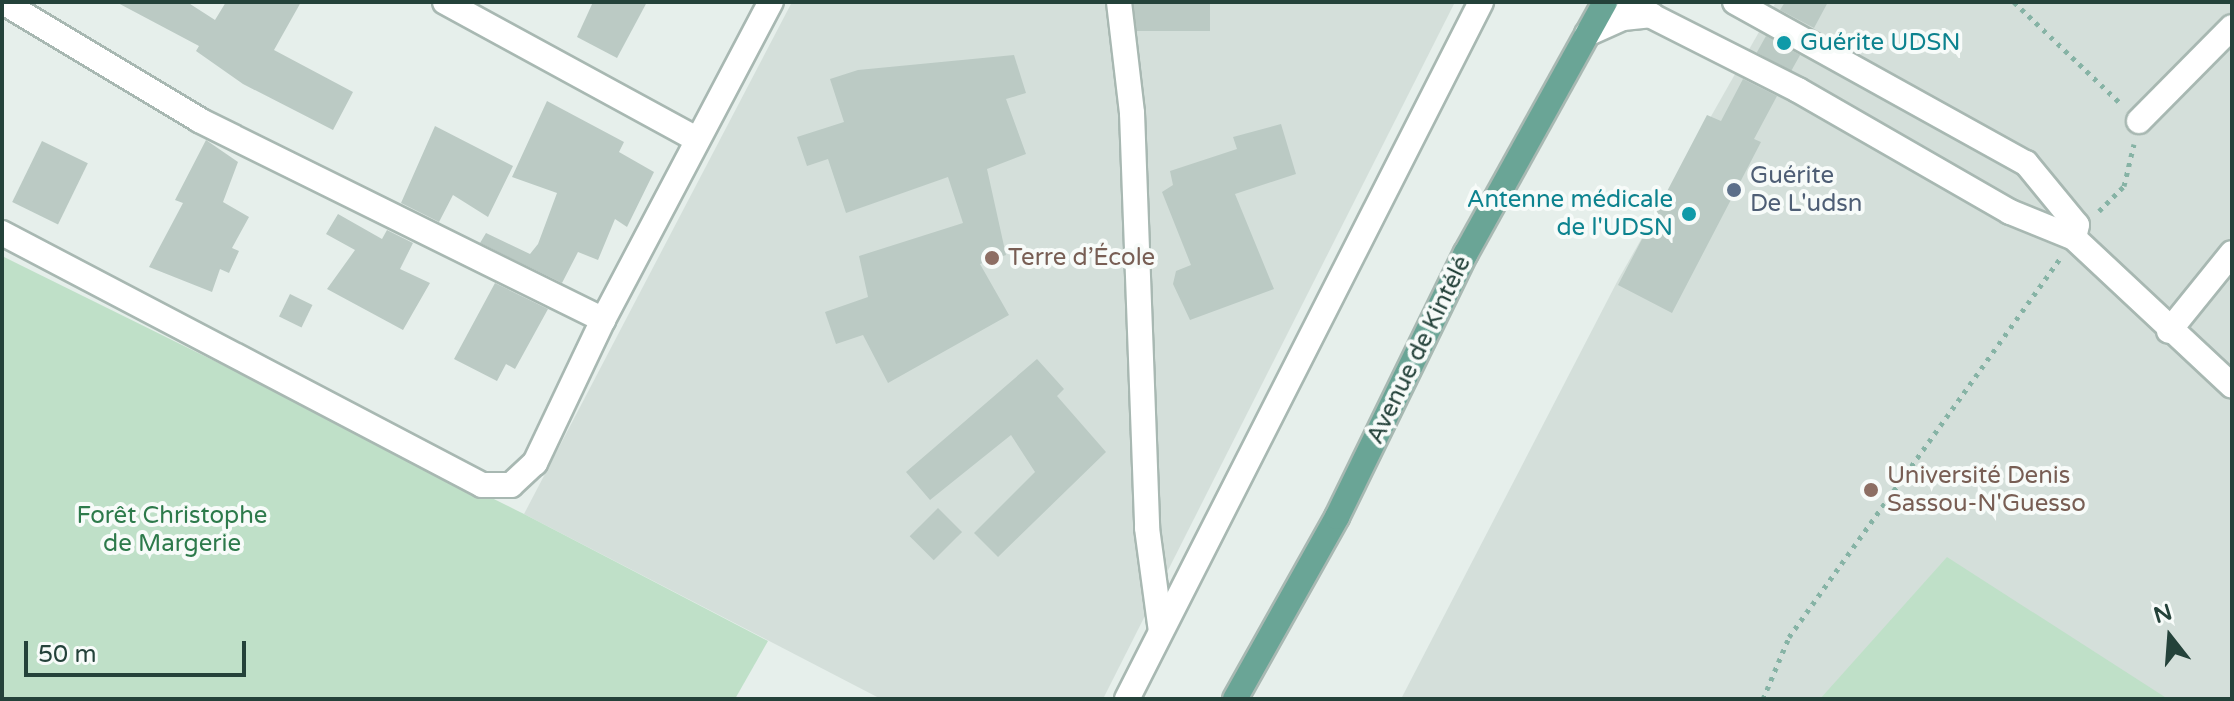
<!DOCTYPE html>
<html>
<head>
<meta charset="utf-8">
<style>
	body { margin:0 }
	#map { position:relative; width:2234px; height:701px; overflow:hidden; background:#e6efeb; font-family:"Varela Round",sans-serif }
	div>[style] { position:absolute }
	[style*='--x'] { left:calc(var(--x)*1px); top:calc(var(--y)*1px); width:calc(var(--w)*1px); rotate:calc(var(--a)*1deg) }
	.built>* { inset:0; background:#d4dfda }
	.green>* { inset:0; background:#bfe0c8 }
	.building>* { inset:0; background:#bbcac4; transform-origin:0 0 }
	.path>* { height:5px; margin-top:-2.5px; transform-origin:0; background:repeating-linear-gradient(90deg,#86b3a5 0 4px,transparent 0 10px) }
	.roads { filter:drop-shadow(2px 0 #a8b8b2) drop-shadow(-2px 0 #a8b8b2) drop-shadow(0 2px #a8b8b2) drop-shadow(0 -2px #a8b8b2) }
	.minor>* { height:24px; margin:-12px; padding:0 12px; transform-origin:12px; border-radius:12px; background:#fff }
	.major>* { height:24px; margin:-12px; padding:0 12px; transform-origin:12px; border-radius:12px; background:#6aa596 }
	.dots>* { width:22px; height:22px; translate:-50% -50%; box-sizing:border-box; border:4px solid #f7fbf9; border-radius:50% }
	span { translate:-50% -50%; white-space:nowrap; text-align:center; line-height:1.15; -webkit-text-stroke:8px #f7fbf9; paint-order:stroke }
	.culture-label { font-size:24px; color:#0d838f }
	.left { translate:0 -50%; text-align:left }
	.right { translate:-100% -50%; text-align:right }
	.service-label { font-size:24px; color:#4e5e75 }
	.education-label { font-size:24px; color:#785e54 }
	.street-label { font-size:24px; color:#24423a }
	.park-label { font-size:24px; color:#2d7a4b }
	.frame { position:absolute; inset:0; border:4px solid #24423a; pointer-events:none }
	.north { position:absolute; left:2130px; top:597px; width:80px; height:80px; -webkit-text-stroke:6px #f7fbf9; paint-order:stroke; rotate:343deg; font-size:22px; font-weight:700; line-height:32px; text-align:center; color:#24423a }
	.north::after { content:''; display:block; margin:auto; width:28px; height:36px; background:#24423a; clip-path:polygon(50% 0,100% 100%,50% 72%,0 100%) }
	.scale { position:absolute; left:24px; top:641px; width:222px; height:36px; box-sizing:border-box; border:4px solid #24423a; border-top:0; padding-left:10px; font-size:24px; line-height:28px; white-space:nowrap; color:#24423a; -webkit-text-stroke:6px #f7fbf9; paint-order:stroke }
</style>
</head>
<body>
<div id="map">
	<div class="built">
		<div style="clip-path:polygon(792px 2px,1455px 2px,1103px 699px,881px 699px,524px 514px)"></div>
		<div style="clip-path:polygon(1776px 2px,2232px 2px,2232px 699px,1401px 699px,1618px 280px)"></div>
	</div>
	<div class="green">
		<div style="clip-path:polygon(2px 256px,524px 514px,768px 641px,735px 699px,2px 699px)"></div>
		<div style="clip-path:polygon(1947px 557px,2168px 699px,1820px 699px)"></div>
	</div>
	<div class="building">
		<div style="clip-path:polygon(116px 2px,187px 2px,215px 20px,226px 2px,301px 2px,274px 50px,353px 92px,333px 130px,243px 84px,196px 51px,199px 46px)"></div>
		<div style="clip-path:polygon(593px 2px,647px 2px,617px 58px,577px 37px)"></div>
		<div style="left:1134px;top:2px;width:76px;height:29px"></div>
		<div style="clip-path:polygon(1785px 2px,1828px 2px,1814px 28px,1780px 10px)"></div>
		<div style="left:1766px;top:36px;width:39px;height:19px;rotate:29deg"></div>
		<div style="clip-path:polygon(1014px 55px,1026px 93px,1006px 99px,1026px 154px,987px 169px,1006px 255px,980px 264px,1009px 315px,888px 383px,863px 335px,836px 344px,825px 312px,868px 297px,859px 256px,963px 223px,948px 177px,846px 213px,828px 159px,807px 166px,797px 137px,844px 122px,830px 79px,858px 70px)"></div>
		<div style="clip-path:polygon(1743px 79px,1777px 96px,1754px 139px,1761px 142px,1672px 313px,1618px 285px,1707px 115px,1721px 121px)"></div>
		<div style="clip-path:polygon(547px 101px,624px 142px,619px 152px,654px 172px,627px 227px,615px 219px,598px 260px,578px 252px,562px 283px,480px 243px,486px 233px,530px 254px,538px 244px,557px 193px,512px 177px)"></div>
		<div style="clip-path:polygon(1281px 124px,1296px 174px,1235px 194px,1274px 289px,1190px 320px,1173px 284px,1176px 271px,1191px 265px,1162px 192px,1173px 185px,1170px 171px,1237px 149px,1233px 137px)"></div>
		<div style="clip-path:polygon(435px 126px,513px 166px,488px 217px,453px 195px,439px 222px,401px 203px)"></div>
		<div style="clip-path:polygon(206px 140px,238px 162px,223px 202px,249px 217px,232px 248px,239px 251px,229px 273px,220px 269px,212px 292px,149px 267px,183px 203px,175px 200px)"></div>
		<div style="left:42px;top:141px;width:51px;height:68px;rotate:26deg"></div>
		<div style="clip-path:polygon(338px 214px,382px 239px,387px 230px,413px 243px,400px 269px,430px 283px,403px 330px,327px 289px,355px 250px,326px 234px)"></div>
		<div style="clip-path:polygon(495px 283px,548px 309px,515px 369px,506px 364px,497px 381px,454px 359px)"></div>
		<div style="left:290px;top:294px;width:25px;height:25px;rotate:26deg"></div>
		<div style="clip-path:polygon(1037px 359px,1064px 389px,1057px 396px,1106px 452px,998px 557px,974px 533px,1035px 472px,1011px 435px,930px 500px,906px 472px)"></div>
		<div style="left:938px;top:508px;width:34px;height:40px;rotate:45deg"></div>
	</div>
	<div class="path">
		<div style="--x:2014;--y:2;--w:146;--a:43.6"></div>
		<div style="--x:2099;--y:211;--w:35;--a:-45"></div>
		<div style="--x:2124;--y:186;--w:43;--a:-76.6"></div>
		<div style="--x:1763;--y:699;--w:67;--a:-67.2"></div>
		<div style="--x:1789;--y:637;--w:466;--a:-54.4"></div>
	</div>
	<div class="roads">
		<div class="minor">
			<div style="--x:3;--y:2;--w:229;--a:31"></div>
			<div style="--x:199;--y:120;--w:451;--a:26.3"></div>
			<div style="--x:445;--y:2;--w:286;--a:28.6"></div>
			<div style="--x:1119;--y:2;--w:112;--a:83.3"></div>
			<div style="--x:1132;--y:113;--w:415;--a:87.9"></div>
			<div style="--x:1147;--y:528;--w:104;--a:82.3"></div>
			<div style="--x:1624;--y:2;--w:195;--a:26.8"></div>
			<div style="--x:1798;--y:90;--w:245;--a:29.9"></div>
			<div style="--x:2010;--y:212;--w:69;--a:22.1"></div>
			<div style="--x:2074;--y:238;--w:216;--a:43.1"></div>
			<div style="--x:1735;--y:2;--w:333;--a:29"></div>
			<div style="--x:2026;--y:163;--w:80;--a:50.6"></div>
			<div style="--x:2077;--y:225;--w:13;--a:103"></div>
			<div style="--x:1587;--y:34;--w:39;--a:-24"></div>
			<div style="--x:1623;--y:18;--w:29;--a:-6"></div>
			<div style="--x:2139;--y:121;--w:132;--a:-45.3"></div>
			<div style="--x:2;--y:233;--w:542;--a:27.7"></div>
			<div style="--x:482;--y:485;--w:29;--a:0"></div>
			<div style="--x:511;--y:485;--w:33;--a:-43"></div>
			<div style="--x:535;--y:463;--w:158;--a:-64.6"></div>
			<div style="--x:603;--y:320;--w:360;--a:-62.2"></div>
			<div style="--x:2169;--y:331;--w:100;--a:-51.1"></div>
			<div style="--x:1127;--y:699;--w:782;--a:-63.07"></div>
		</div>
		<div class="major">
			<div style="--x:1235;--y:699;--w:209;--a:-60.7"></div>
			<div style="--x:1337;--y:517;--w:294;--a:-64"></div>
			<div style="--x:1466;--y:253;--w:287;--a:-61"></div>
		</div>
	</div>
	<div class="dots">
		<div style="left:1784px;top:43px;background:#0f9aa8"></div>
		<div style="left:1734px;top:190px;background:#5c6f8a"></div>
		<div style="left:1689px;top:214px;background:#0f9aa8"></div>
		<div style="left:992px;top:258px;background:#8d6e63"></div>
		<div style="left:1871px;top:490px;background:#8d6e63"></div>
	</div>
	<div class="culture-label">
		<span class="left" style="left:1800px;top:43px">Guérite UDSN</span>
		<span class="right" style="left:1673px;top:214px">Antenne médicale<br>de l'UDSN</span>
	</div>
	<div class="service-label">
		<span class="left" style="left:1750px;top:190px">Guérite<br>De L'udsn</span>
	</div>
	<div class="education-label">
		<span class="left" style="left:1008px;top:258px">Terre d’École</span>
		<span class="left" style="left:1887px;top:490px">Université Denis<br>Sassou-N'Guesso</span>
	</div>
	<div class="street-label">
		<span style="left:1419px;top:350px;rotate:-64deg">Avenue de Kintélé</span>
	</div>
	<div class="park-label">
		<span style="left:172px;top:530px">Forêt Christophe<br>de Margerie</span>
	</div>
	<div class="frame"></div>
	<div class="north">N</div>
	<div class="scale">50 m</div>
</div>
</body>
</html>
